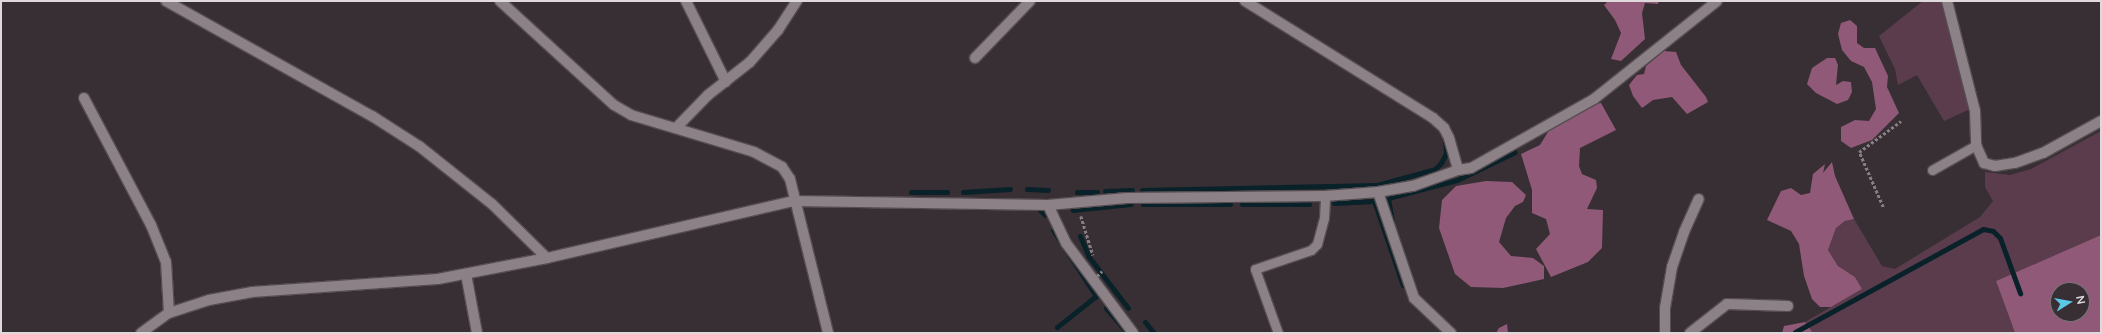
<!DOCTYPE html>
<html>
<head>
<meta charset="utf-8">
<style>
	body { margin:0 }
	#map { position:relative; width:2102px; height:334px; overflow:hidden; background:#382f34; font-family:Lato,sans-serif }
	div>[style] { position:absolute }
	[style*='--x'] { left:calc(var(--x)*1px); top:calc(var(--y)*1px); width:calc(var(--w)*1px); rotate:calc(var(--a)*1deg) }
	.green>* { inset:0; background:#5b3c4d }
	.forest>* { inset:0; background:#8f5977 }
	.stream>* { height:5px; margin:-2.5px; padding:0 2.5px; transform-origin:2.5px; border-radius:2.5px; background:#092128 }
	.path>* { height:2.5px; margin-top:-1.25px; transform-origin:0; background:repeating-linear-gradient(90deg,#867f83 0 3px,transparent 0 5px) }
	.roads { filter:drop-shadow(1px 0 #554d51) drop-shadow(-1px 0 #554d51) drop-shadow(0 1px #554d51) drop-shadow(0 -1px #554d51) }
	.lane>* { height:9px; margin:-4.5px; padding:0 4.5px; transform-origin:4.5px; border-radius:4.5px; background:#8b8186 }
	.street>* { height:10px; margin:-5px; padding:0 5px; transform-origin:5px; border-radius:5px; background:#8b8186 }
	.secondary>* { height:10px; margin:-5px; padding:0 5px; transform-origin:5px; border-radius:5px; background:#8b8186 }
	.path-bridge>* { height:2.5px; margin-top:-1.25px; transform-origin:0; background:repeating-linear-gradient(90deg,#867f83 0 3px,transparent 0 5px) }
	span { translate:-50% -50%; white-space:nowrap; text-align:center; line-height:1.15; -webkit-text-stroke:3px #382f34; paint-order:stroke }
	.frame { position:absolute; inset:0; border:2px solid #dfd9dc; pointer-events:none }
	.north { position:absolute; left:2050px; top:282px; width:40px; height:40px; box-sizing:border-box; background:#382f34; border:1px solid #7b7377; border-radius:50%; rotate:79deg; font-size:11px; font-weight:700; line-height:16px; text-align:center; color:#dfd9dc }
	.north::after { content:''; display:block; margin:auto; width:14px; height:18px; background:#5bc8e6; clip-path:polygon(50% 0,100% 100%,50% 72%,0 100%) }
</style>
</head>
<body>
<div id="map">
	<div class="green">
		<div style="clip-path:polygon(1923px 1px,1943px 1px,1970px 109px,1944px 121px,1917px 75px,1898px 85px,1895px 69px,1879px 36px)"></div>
		<div style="clip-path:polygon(2101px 131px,2101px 235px,1996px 281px,2015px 333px,1813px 333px,1805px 322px,1862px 289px,1855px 277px,1838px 266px,1828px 250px,1836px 228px,1845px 221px,1854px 219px,1882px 266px,1895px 269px,1980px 217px,1993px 201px,1985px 187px,1985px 172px,2010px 175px,2031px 169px)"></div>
	</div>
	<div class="forest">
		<div style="clip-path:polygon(1608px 1px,1659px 1px,1658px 4px,1645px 3px,1642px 13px,1645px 39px,1621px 61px,1611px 59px,1621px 33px,1615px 20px,1604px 5px)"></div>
		<div style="clip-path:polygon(1850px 20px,1857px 26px,1857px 43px,1864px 48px,1875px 48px,1888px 76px,1887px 87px,1899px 113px,1872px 140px,1851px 148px,1841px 141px,1841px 127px,1855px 120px,1869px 121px,1876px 109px,1872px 82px,1864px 67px,1851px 61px,1842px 50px,1838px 34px,1841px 23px)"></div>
		<div style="clip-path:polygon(1664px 51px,1676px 52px,1681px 65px,1706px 97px,1708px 102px,1687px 114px,1672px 97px,1653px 100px,1642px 108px,1633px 96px,1629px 85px,1637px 75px,1644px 74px,1646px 66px)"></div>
		<div style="clip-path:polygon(1827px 58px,1835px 58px,1838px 65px,1836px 85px,1843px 81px,1851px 82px,1852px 92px,1848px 100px,1837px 104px,1816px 93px,1807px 84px,1812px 68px)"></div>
		<div style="clip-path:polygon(1601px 103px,1616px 130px,1580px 148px,1579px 166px,1582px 174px,1596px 180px,1597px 188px,1587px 209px,1603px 210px,1602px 248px,1588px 262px,1551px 277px,1536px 249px,1550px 234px,1546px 219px,1532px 213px,1532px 190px,1521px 154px,1540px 145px,1551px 127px,1567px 121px,1590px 105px)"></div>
		<div style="clip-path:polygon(1832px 162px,1835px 176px,1854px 219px,1845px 221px,1836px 228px,1828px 250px,1838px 266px,1855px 277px,1862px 289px,1831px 307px,1820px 307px,1812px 299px,1804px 276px,1799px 244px,1791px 231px,1767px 220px,1781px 191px,1791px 188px,1801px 195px,1810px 193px,1813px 174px,1825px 164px,1823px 173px)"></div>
		<div style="clip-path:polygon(1486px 181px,1512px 182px,1526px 195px,1523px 202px,1515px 206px,1506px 218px,1499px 242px,1511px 256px,1533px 258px,1544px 266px,1544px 279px,1503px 288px,1471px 287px,1455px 274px,1439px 228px,1442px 200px,1456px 186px)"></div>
		<div style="clip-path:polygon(evenodd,2101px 235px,2101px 333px,2015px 333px,1996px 281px,2101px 235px,2058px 290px,2082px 290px,2082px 314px,2058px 314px,2058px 290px)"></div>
		<div style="clip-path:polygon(1805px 322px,1813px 333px,1782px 333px,1784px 326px)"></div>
		<div style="clip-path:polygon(1507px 324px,1508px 333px,1496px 333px,1499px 328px)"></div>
	</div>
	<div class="stream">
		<div style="--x:1027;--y:189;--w:21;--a:3"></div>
		<div style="--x:1142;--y:190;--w:235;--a:-1.2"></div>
		<div style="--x:1377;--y:185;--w:60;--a:-15.4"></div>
		<div style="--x:1435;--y:169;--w:8;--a:-45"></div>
		<div style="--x:1441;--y:163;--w:11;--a:-63"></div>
		<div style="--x:1446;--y:153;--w:14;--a:-94"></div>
		<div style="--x:1105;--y:191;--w:27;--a:-2"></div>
		<div style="--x:911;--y:192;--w:36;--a:0"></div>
		<div style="--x:963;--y:192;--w:47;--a:-3.7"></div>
		<div style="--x:1077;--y:192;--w:20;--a:0"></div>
		<div style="--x:1334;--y:203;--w:40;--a:-2.9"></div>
		<div style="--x:1374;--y:201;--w:89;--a:71"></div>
		<div style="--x:1143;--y:204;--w:87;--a:0"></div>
		<div style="--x:1242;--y:204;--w:67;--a:0"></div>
		<div style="--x:1037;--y:207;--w:11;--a:45"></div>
		<div style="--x:1073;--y:210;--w:58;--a:-5.9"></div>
		<div style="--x:1392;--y:221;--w:23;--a:-100"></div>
		<div style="--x:1388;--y:198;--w:71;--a:-14.6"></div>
		<div style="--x:1457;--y:180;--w:64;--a:-25.8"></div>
		<div style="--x:1053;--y:230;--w:79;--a:56.9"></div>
		<div style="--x:1096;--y:296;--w:50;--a:141.5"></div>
		<div style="--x:1080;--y:236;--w:23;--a:67"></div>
		<div style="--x:1089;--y:257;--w:64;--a:52.6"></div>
		<div style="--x:1106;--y:308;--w:29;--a:49"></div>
		<div style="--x:1145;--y:322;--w:14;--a:51"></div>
		<div style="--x:1795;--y:332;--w:214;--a:-28.7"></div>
		<div style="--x:1983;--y:229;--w:10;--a:11"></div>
		<div style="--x:1993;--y:231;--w:10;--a:45"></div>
		<div style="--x:2000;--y:238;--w:59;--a:70"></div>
	</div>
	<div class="path">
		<div style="--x:1883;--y:207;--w:60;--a:-113.6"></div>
		<div style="--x:1859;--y:152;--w:52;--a:-36.4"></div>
		<div style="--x:1081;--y:216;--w:41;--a:72.9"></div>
	</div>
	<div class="roads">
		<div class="lane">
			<div style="--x:1932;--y:170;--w:51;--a:-29.6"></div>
			<div style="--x:1278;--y:333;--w:68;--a:-109.8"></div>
			<div style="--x:1255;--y:269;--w:59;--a:-18.7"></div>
			<div style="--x:1311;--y:250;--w:8;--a:-45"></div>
			<div style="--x:1317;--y:244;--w:27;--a:-75"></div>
			<div style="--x:1324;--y:218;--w:22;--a:-87"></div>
		</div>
		<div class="street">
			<div style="--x:166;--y:1;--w:236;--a:29.2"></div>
			<div style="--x:372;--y:116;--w:56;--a:32.6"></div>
			<div style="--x:419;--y:146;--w:93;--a:38.5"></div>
			<div style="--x:492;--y:204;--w:77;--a:44.5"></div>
			<div style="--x:500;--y:1;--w:154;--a:42.4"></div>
			<div style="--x:614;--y:105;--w:20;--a:30"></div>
			<div style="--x:631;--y:115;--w:128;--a:16.7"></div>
			<div style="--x:754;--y:152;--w:32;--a:28"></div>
			<div style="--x:782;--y:167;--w:14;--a:56"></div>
			<div style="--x:790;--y:179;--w:159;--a:76.1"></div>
			<div style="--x:686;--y:1;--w:90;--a:63.7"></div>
			<div style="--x:1245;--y:1;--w:221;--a:31.9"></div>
			<div style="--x:1433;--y:118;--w:15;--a:42"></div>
			<div style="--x:1444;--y:128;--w:11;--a:63"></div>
			<div style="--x:1449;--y:138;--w:33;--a:74"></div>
			<div style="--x:1947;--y:1;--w:114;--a:75.7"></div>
			<div style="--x:1975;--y:111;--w:34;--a:88"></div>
			<div style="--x:1976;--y:145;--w:20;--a:66"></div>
			<div style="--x:1984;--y:163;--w:11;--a:15"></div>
			<div style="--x:1995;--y:166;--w:20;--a:-9"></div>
			<div style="--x:2015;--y:163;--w:30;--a:-20"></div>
			<div style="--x:2043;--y:153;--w:66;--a:-28.9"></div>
			<div style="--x:975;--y:58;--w:79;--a:-46"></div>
			<div style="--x:84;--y:98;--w:144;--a:62.2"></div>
			<div style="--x:151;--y:225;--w:40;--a:68"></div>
			<div style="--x:166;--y:262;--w:51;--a:86.6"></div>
			<div style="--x:676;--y:128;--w:46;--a:-45.9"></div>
			<div style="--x:708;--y:95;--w:53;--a:-38.2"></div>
			<div style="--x:750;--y:62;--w:43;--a:-48.8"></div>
			<div style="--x:778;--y:30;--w:35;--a:-57"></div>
			<div style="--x:1378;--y:192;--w:112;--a:71.2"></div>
			<div style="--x:1414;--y:298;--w:51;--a:43.4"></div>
			<div style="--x:1048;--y:205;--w:42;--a:64.7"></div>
			<div style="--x:1066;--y:243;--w:112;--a:53.3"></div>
			<div style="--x:466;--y:274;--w:60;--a:79.4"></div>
			<div style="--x:1665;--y:333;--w:25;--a:-90"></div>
			<div style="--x:1665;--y:308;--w:42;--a:-80.3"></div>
			<div style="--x:1672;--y:267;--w:37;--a:-71"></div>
			<div style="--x:1684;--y:232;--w:36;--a:-66"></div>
			<div style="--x:1690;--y:333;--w:47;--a:-38.1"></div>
			<div style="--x:1727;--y:304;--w:61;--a:1.9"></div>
		</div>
		<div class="secondary">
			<div style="--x:141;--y:333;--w:34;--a:-36"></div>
			<div style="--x:169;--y:313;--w:42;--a:-18"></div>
			<div style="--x:209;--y:300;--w:44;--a:-10.5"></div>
			<div style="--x:252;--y:292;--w:186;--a:-4"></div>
			<div style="--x:438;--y:279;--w:111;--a:-10.9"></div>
			<div style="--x:547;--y:258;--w:253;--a:-13"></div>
			<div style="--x:794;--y:201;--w:254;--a:0.9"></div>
			<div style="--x:1048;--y:205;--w:79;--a:-5.1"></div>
			<div style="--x:1127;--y:198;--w:198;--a:-0.6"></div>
			<div style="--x:1325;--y:196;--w:53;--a:-4.3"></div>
			<div style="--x:1378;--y:192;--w:36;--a:-10"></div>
			<div style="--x:1413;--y:186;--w:48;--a:-19.6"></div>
			<div style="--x:1458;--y:170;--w:13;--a:-9"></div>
			<div style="--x:1471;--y:168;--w:141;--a:-29.3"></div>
			<div style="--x:1594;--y:99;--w:157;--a:-38.5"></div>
		</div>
	</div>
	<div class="path-bridge">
		<div style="--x:1097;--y:276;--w:7;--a:-45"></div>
	</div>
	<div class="frame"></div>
	<div class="north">N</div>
</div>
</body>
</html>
